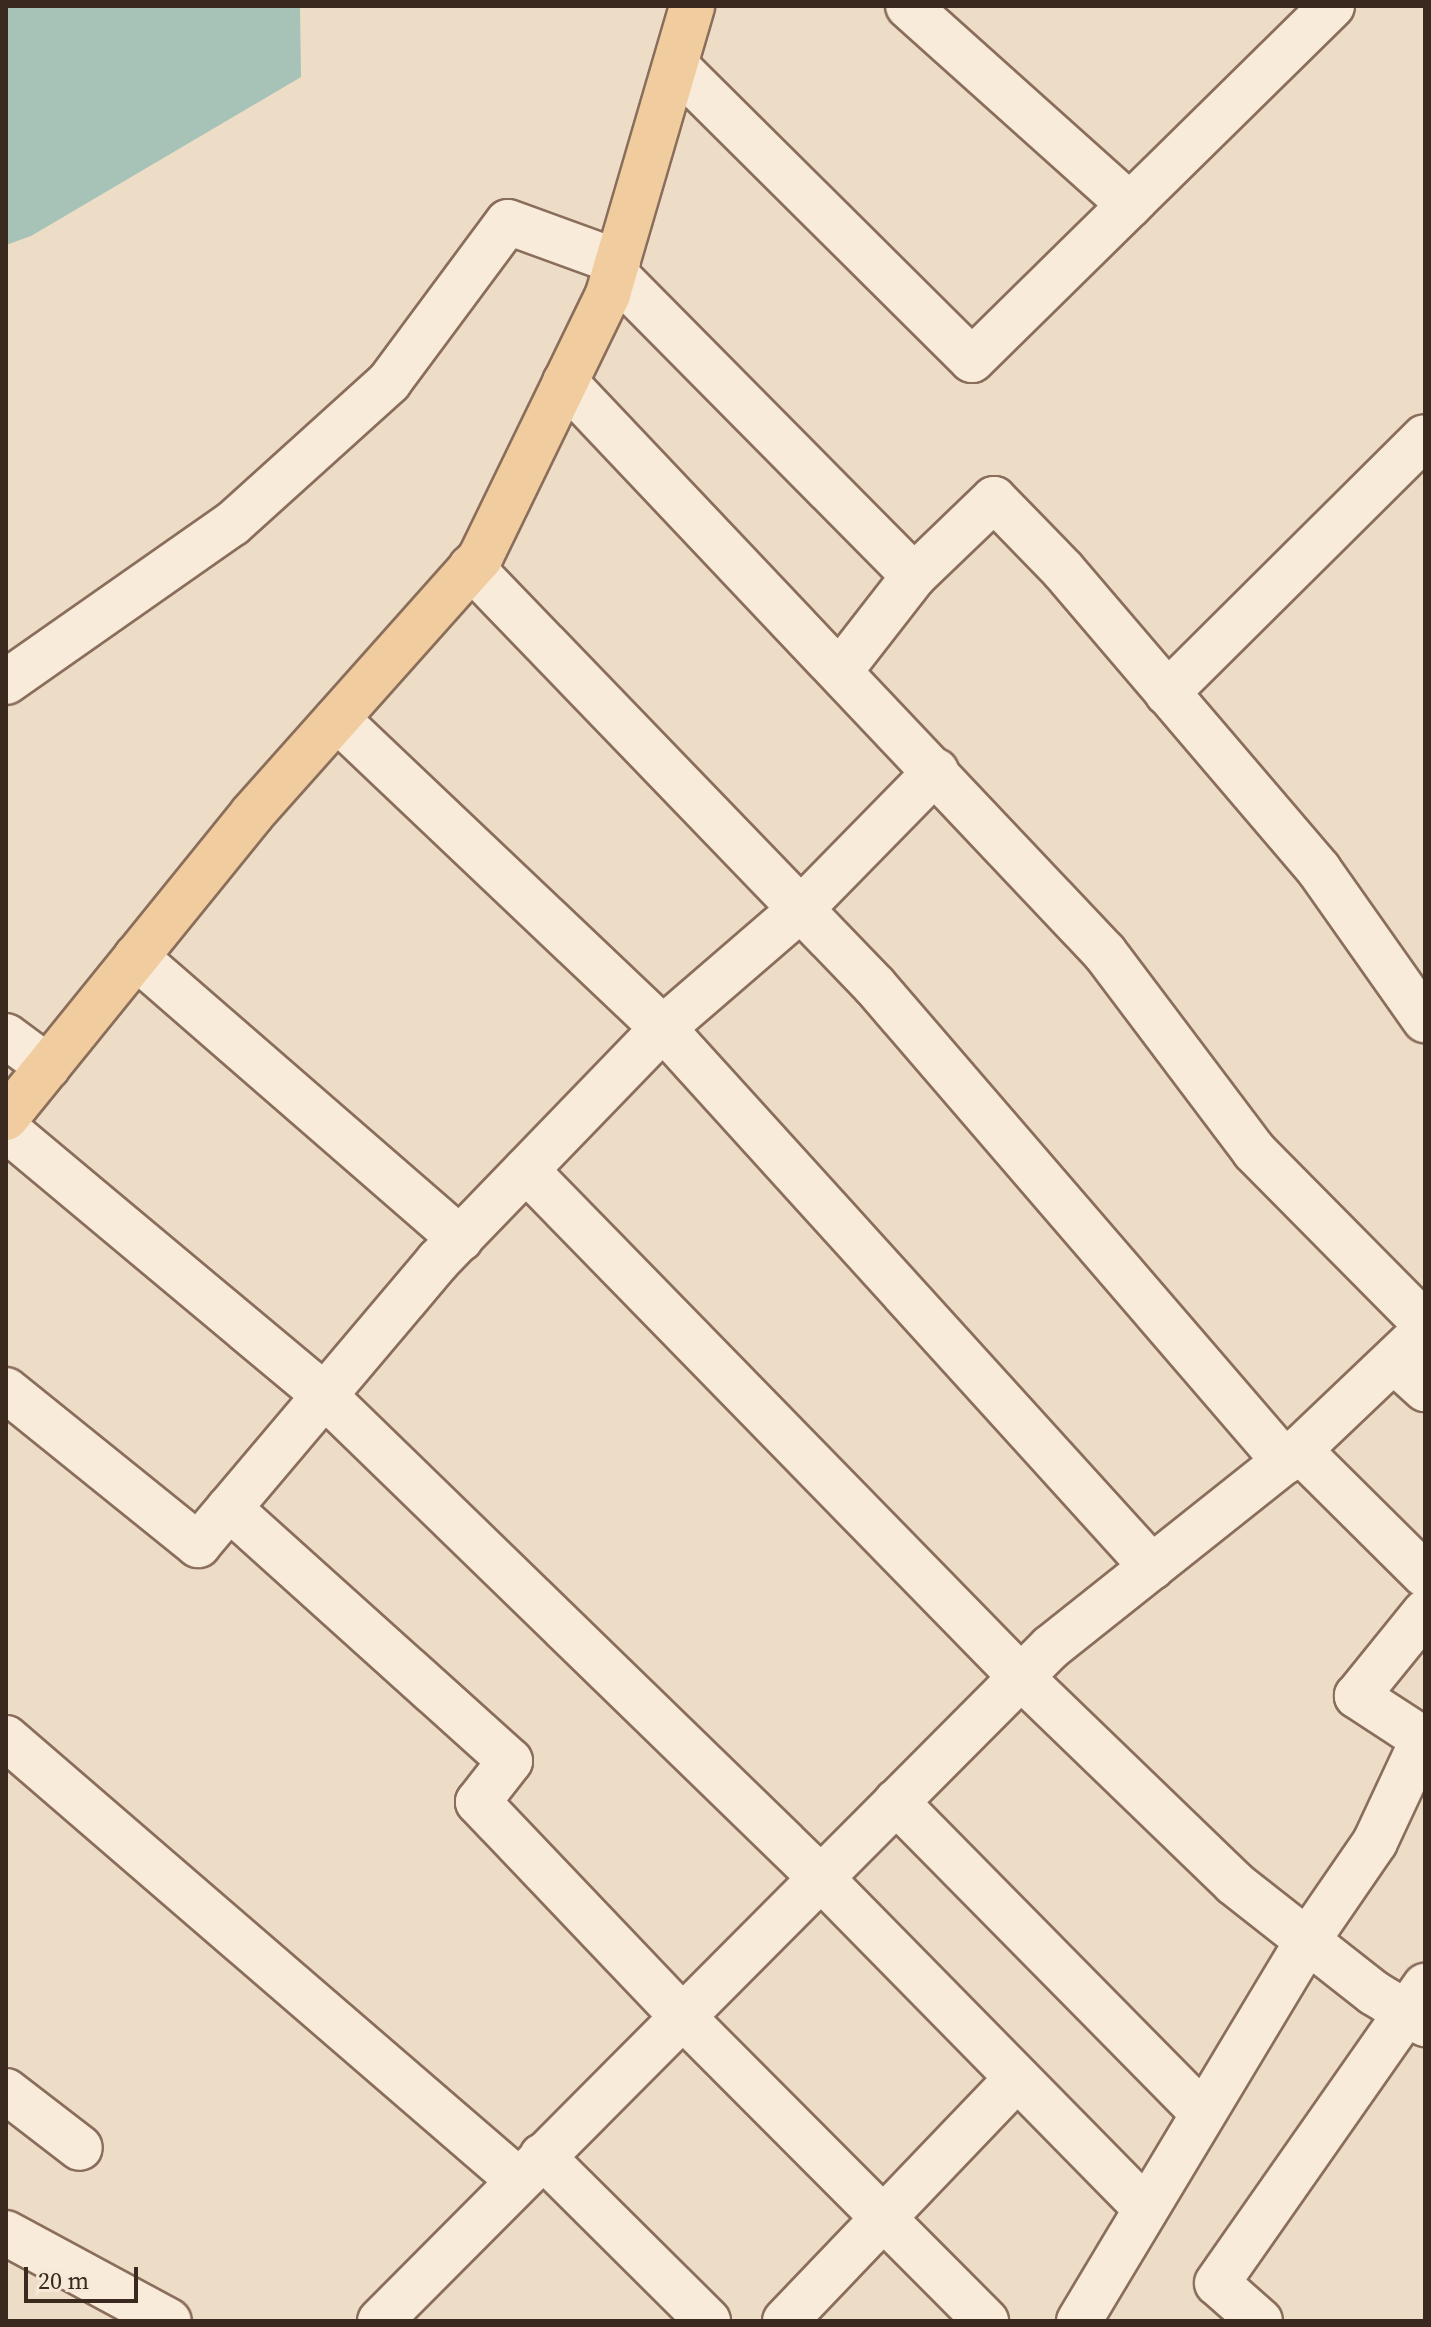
<!DOCTYPE html>
<html>
<head>
<meta charset="utf-8">
<style>
	body { margin:0 }
	#map { position:relative; width:1431px; height:2327px; overflow:hidden; background:#eeddc6; font-family:"Source Serif 4",serif }
	div>[style] { position:absolute }
	[style*='--x'] { left:calc(var(--x)*1px); top:calc(var(--y)*1px); width:calc(var(--w)*1px); rotate:calc(var(--a)*1deg) }
	.water>* { inset:0; background:#a7c2b6 }
	.roads { filter:drop-shadow(2px 0 #8a6e5c) drop-shadow(-2px 0 #8a6e5c) drop-shadow(0 2px #8a6e5c) drop-shadow(0 -2px #8a6e5c) }
	.minor>* { height:44px; margin:-22px; padding:0 22px; transform-origin:22px; border-radius:22px; background:#f9ebd9 }
	.major>* { height:44px; margin:-22px; padding:0 22px; transform-origin:22px; border-radius:22px; background:#f1cc9f }
	span { translate:-50% -50%; white-space:nowrap; text-align:center; line-height:1.15; -webkit-text-stroke:6px #f6e8d6; paint-order:stroke }
	.frame { position:absolute; inset:0; border:8px solid #3a291f; pointer-events:none }
	.scale { position:absolute; left:24px; top:2267px; width:114px; height:36px; box-sizing:border-box; border:4px solid #3a291f; border-top:0; padding-left:10px; font-size:24px; line-height:28px; white-space:nowrap; color:#3a291f; -webkit-text-stroke:6px #f6e8d6; paint-order:stroke }
</style>
</head>
<body>
<div id="map">
	<div class="water">
		<div style="clip-path:polygon(6px 6px,300px 6px,301px 77px,31px 236px,6px 245px)"></div>
	</div>
	<div class="roads">
		<div class="minor">
			<div style="--x:908;--y:6;--w:298;--a:41.9"></div>
			<div style="--x:676;--y:66;--w:417;--a:44.8"></div>
			<div style="--x:972;--y:360;--w:505;--a:-44.52"></div>
			<div style="--x:615;--y:274;--w:425;--a:45.3"></div>
			<div style="--x:565;--y:382;--w:786;--a:46.6"></div>
			<div style="--x:1105;--y:953;--w:248;--a:53"></div>
			<div style="--x:1254;--y:1151;--w:243;--a:45.3"></div>
			<div style="--x:471;--y:567;--w:582;--a:46.04"></div>
			<div style="--x:875;--y:986;--w:628;--a:49.26"></div>
			<div style="--x:840;--y:671;--w:120;--a:-52.1"></div>
			<div style="--x:914;--y:576;--w:111;--a:-43.9"></div>
			<div style="--x:994;--y:499;--w:99;--a:45.8"></div>
			<div style="--x:1063;--y:570;--w:394;--a:49.5"></div>
			<div style="--x:1319;--y:870;--w:184;--a:54.8"></div>
			<div style="--x:6;--y:682;--w:276;--a:-35"></div>
			<div style="--x:232;--y:524;--w:212;--a:-42.1"></div>
			<div style="--x:389;--y:382;--w:199;--a:-53.4"></div>
			<div style="--x:508;--y:222;--w:117;--a:20"></div>
			<div style="--x:1167;--y:693;--w:363;--a:-44.8"></div>
			<div style="--x:337;--y:719;--w:449;--a:43.5"></div>
			<div style="--x:663;--y:1028;--w:728;--a:47.78"></div>
			<div style="--x:136;--y:957;--w:430;--a:41"></div>
			<div style="--x:6;--y:1036;--w:52;--a:36.4"></div>
			<div style="--x:6;--y:1129;--w:415;--a:39.9"></div>
			<div style="--x:324;--y:1395;--w:693;--a:44.18"></div>
			<div style="--x:821;--y:1878;--w:462;--a:45.5"></div>
			<div style="--x:526;--y:1170;--w:709;--a:45.69"></div>
			<div style="--x:1021;--y:1677;--w:296;--a:44"></div>
			<div style="--x:1234;--y:1883;--w:178;--a:38.2"></div>
			<div style="--x:1374;--y:1993;--w:60;--a:31.3"></div>
			<div style="--x:1394;--y:1361;--w:42;--a:42.1"></div>
			<div style="--x:6;--y:1390;--w:247;--a:38.9"></div>
			<div style="--x:198;--y:1545;--w:372;--a:-49.8"></div>
			<div style="--x:438;--y:1261;--w:324;--a:-46"></div>
			<div style="--x:663;--y:1028;--w:182;--a:-40.8"></div>
			<div style="--x:801;--y:909;--w:193;--a:-45.6"></div>
			<div style="--x:1299;--y:1450;--w:177;--a:44.8"></div>
			<div style="--x:229;--y:1508;--w:378;--a:42"></div>
			<div style="--x:510;--y:1761;--w:52;--a:128"></div>
			<div style="--x:478;--y:1802;--w:296;--a:46.4"></div>
			<div style="--x:682;--y:2016;--w:431;--a:45.1"></div>
			<div style="--x:6;--y:1738;--w:676;--a:40.8"></div>
			<div style="--x:896;--y:1802;--w:437;--a:45.4"></div>
			<div style="--x:6;--y:2091;--w:93;--a:37.6"></div>
			<div style="--x:542;--y:2156;--w:234;--a:44.8"></div>
			<div style="--x:6;--y:2233;--w:185;--a:28.4"></div>
			<div style="--x:380;--y:2321;--w:951;--a:-45.13"></div>
			<div style="--x:1051;--y:1647;--w:317;--a:-38.5"></div>
			<div style="--x:1299;--y:1450;--w:174;--a:-43.6"></div>
			<div style="--x:785;--y:2321;--w:336;--a:-46.3"></div>
			<div style="--x:1079;--y:2321;--w:443;--a:-59"></div>
			<div style="--x:1307;--y:1941;--w:120;--a:-55.5"></div>
			<div style="--x:1375;--y:1842;--w:114;--a:-65"></div>
			<div style="--x:1423;--y:1739;--w:79;--a:-146.9"></div>
			<div style="--x:1357;--y:1696;--w:108;--a:-51"></div>
			<div style="--x:1260;--y:2321;--w:57;--a:-138.5"></div>
			<div style="--x:1217;--y:2283;--w:363;--a:-55"></div>
		</div>
		<div class="major">
			<div style="--x:6;--y:1118;--w:391;--a:-51"></div>
			<div style="--x:252;--y:814;--w:343;--a:-48.3"></div>
			<div style="--x:480;--y:558;--w:293;--a:-64.1"></div>
			<div style="--x:608;--y:294;--w:300;--a:-73.7"></div>
		</div>
	</div>
	<div class="frame"></div>
	<div class="scale">20 m</div>
</div>
</body>
</html>
